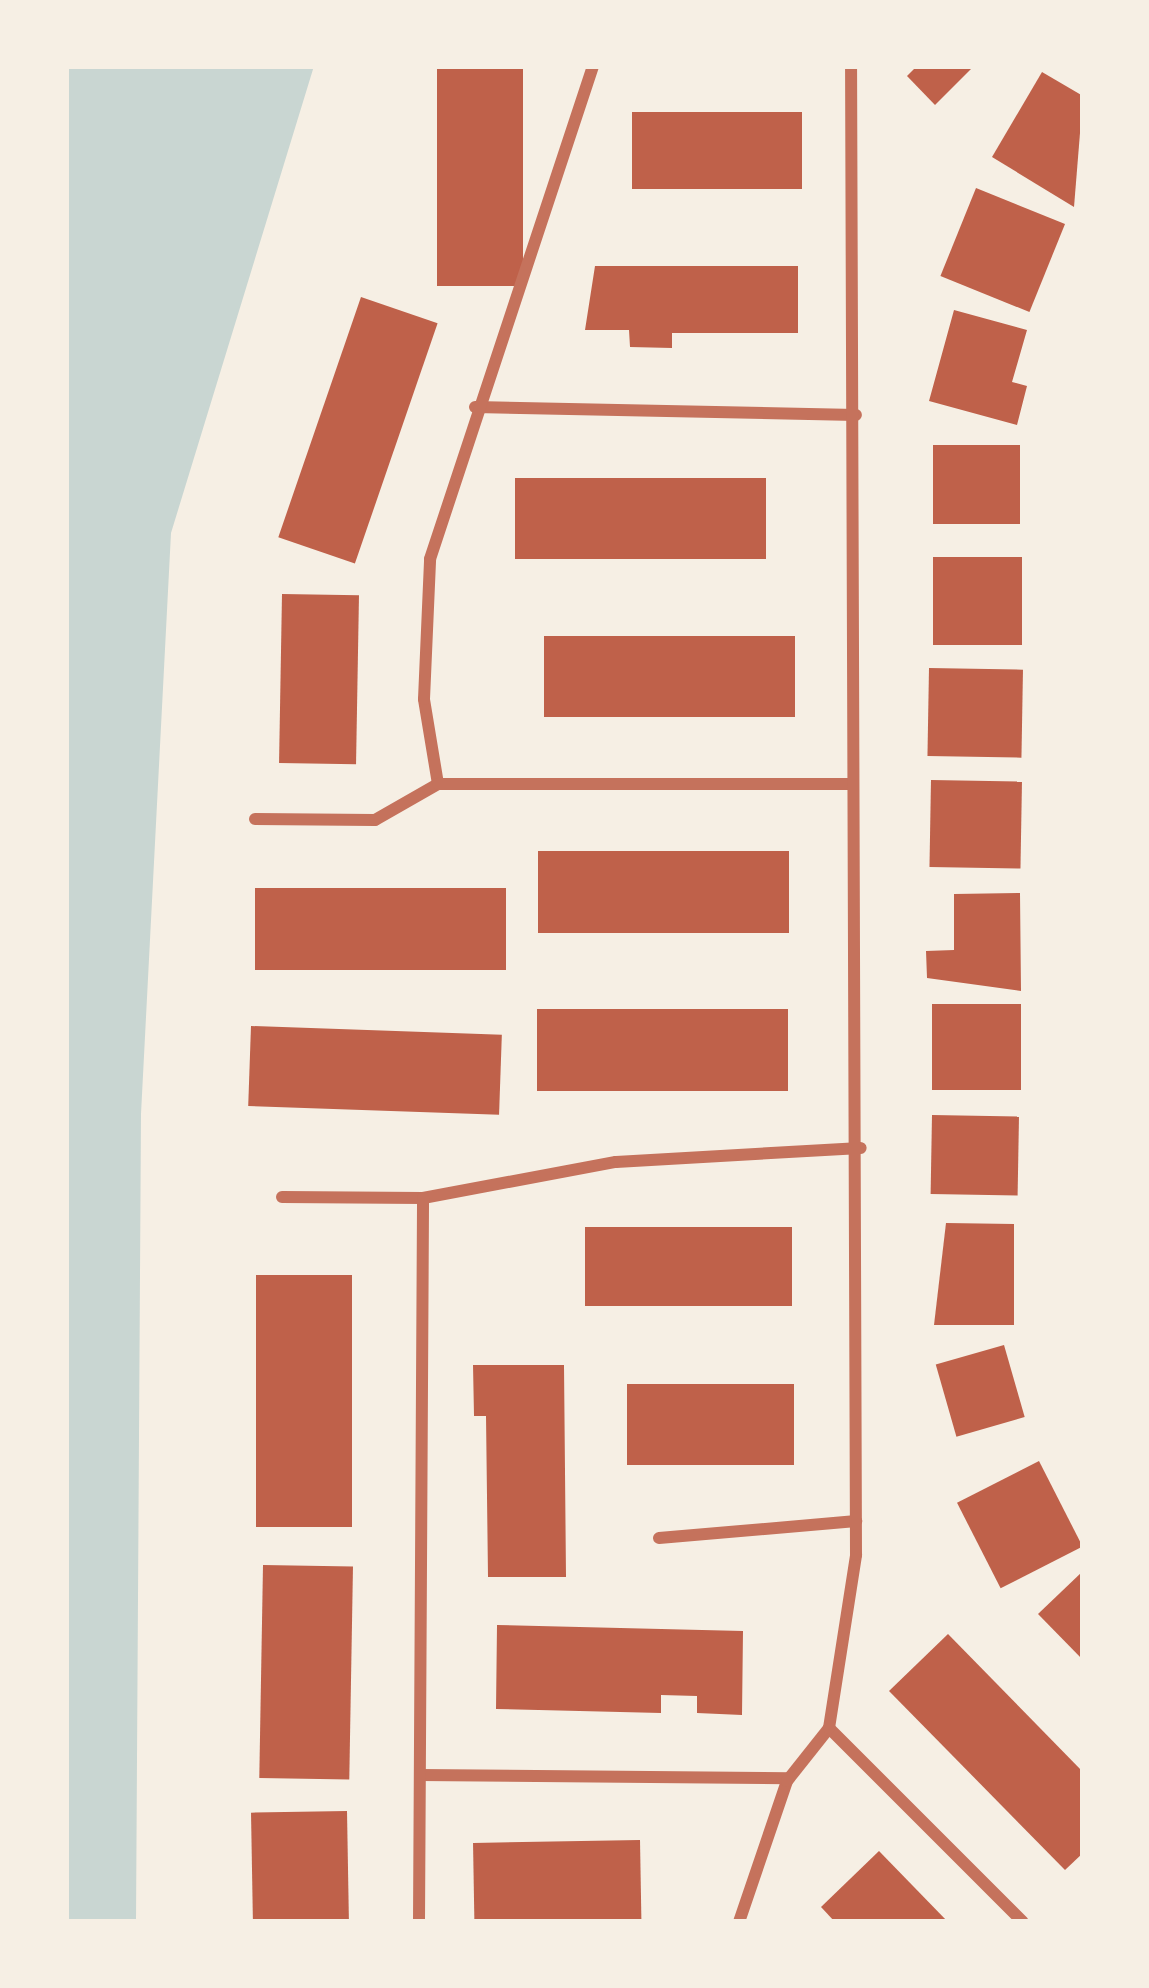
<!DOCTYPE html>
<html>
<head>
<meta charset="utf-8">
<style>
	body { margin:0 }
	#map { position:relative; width:1149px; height:1988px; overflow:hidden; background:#f6efe4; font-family:Ubuntu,sans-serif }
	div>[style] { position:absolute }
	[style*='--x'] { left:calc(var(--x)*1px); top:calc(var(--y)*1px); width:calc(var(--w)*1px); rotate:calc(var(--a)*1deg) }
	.water>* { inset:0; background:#c9d6d2 }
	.building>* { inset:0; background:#bf614a; transform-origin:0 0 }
	.minor>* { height:12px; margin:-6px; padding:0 6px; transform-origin:6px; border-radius:6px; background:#c5725c }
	span { translate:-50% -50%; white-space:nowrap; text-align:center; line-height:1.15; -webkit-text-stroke:10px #f6efe4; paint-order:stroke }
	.frame { position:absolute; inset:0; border:69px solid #f6efe4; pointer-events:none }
</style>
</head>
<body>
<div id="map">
	<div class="water">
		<div style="clip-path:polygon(66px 66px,314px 66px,171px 533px,141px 1114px,136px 1922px,66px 1922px)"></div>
	</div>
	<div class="building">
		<div style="left:437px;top:66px;width:86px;height:220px"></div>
		<div style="clip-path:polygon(917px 66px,974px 66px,935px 105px,907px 76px)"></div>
		<div style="clip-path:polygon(1042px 72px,1083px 96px,1074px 207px,992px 157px)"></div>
		<div style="left:632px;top:112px;width:170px;height:77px"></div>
		<div style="left:976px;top:188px;width:96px;height:95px;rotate:22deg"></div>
		<div style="clip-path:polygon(595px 266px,798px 266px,798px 333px,672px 333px,672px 348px,630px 347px,629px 330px,585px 330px)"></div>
		<div style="left:361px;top:297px;width:81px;height:254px;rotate:19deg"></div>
		<div style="clip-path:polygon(954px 310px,1027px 330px,1012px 382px,1027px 386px,1017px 425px,929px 401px)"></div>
		<div style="left:933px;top:445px;width:87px;height:79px"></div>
		<div style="left:766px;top:478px;width:81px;height:251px;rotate:90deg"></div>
		<div style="left:933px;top:557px;width:89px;height:88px"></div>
		<div style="left:282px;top:594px;width:77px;height:169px;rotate:1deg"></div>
		<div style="left:544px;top:636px;width:251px;height:81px"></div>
		<div style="left:929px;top:668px;width:94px;height:88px;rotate:1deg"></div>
		<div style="left:931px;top:780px;width:91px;height:87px;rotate:1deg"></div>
		<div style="left:789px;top:851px;width:82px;height:251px;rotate:90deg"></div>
		<div style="left:506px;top:888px;width:82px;height:251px;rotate:90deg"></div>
		<div style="clip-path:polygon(1020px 893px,1021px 991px,927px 978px,926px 951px,954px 950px,954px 894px)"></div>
		<div style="left:932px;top:1004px;width:89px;height:86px"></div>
		<div style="left:537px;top:1009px;width:251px;height:82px"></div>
		<div style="left:251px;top:1026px;width:251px;height:80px;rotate:2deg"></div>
		<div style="left:932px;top:1115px;width:87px;height:79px;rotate:1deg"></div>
		<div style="clip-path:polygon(946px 1223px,1014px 1224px,1014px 1325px,934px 1325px)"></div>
		<div style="left:585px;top:1227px;width:207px;height:79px"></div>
		<div style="left:256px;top:1275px;width:96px;height:252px"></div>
		<div style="left:1004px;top:1345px;width:75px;height:71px;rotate:74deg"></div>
		<div style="clip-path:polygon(473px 1365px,564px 1365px,566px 1577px,488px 1577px,486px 1416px,474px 1416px)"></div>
		<div style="left:794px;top:1384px;width:81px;height:167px;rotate:90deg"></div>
		<div style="left:1039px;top:1461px;width:96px;height:92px;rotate:63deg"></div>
		<div style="left:263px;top:1565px;width:90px;height:213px;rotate:1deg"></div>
		<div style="clip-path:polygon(1083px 1571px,1083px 1660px,1038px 1614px)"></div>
		<div style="clip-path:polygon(497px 1625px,743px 1631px,742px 1715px,697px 1713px,697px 1696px,661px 1695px,661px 1713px,496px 1709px)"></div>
		<div style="clip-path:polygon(948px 1634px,1083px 1772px,1083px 1853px,1065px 1870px,889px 1691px)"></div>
		<div style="left:347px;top:1811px;width:111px;height:96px;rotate:89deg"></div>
		<div style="left:640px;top:1840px;width:82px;height:167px;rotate:89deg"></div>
		<div style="clip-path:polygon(879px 1851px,948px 1922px,835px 1922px,821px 1907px)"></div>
	</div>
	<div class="minor">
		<div style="--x:475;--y:407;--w:381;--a:1.2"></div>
		<div style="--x:438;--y:784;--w:86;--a:-99.4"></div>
		<div style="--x:424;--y:699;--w:140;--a:-87.5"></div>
		<div style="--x:430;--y:559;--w:519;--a:-71.7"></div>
		<div style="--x:255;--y:819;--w:120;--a:0.5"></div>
		<div style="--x:375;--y:820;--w:73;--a:-29.7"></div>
		<div style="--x:438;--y:784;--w:411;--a:0"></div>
		<div style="--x:282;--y:1197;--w:141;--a:0.4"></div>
		<div style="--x:423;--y:1198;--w:196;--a:-10.6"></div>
		<div style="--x:616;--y:1162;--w:245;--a:-3.3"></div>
		<div style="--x:659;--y:1538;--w:198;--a:-4.9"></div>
		<div style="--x:829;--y:1728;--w:274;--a:45"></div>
		<div style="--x:420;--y:1775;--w:369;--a:0.5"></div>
		<div style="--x:419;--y:1922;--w:724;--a:-89.68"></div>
		<div style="--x:739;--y:1922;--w:149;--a:-71.2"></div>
		<div style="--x:787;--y:1781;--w:68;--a:-51.6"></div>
		<div style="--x:829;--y:1728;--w:175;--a:-81.1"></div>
		<div style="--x:856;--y:1555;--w:1489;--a:-90.19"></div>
	</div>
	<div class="frame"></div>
</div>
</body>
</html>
